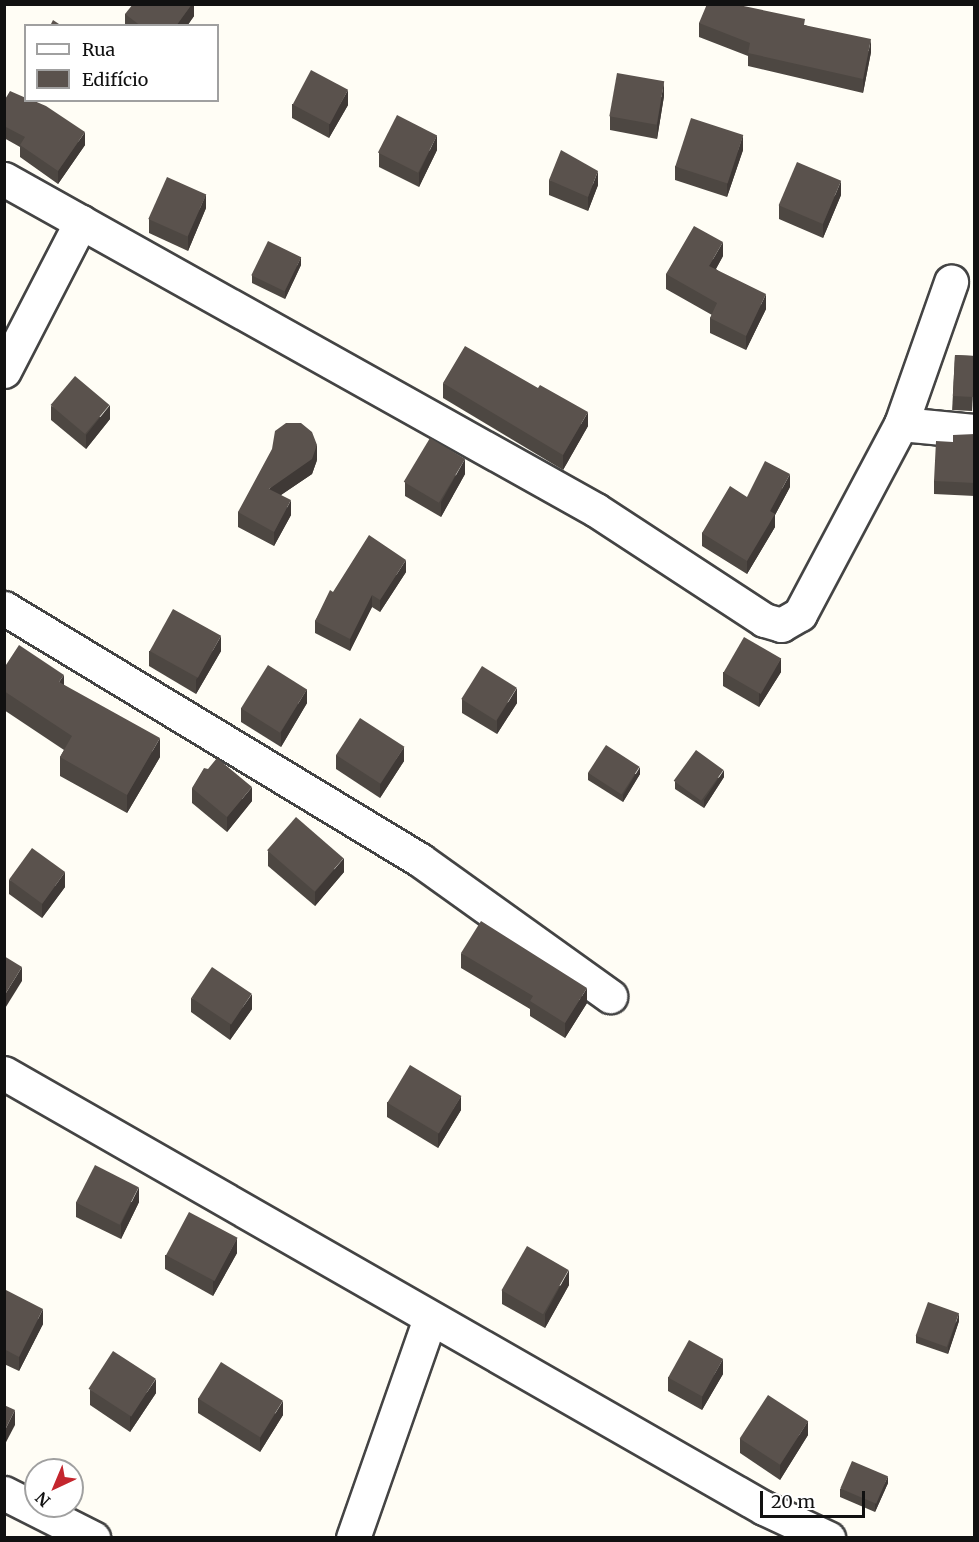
<!DOCTYPE html>
<html>
<head>
<meta charset="utf-8">
<style>
	body { margin:0 }
	#map { position:relative; width:979px; height:1542px; overflow:hidden; background:#fffdf5; font-family:Merriweather,serif }
	div>[style] { position:absolute }
	[style*='--x'] { left:calc(var(--x)*1px); top:calc(var(--y)*1px); width:calc(var(--w)*1px); rotate:calc(var(--a)*1deg) }
	.roads { filter:drop-shadow(2px 0 #444) drop-shadow(-2px 0 #444) drop-shadow(0 2px #444) drop-shadow(0 -2px #444) }
	.street>* { height:33px; margin:-16.5px; padding:0 16.5px; transform-origin:16.5px; border-radius:16.5px; background:#fff }
	.wall>* { inset:0; background:#4d4742; transform-origin:0 0 }
	.shaded-wall>* { inset:0; background:#3f3936 }
	.building>* { inset:0; background:#5a524d; transform-origin:0 0 }
	span { translate:-50% -50%; white-space:nowrap; text-align:center; line-height:1.15; -webkit-text-stroke:6px #fff; paint-order:stroke }
	.frame { position:absolute; inset:0; border:6px solid #111; pointer-events:none }
	.legend { position:absolute; left:24px; top:24px; width:195px; height:78px; box-sizing:border-box; background:#fff; border:2px solid #a0a0a0; margin:0; padding:8px 10px; list-style:none; font-size:18px; color:#111 }
	.legend li { display:flex; align-items:center; gap:12px; height:30px }
	.legend b { width:30px; border:2px solid #a0a0a0 }
	.north { position:absolute; left:24px; top:1458px; width:60px; height:60px; box-sizing:border-box; background:#fff; border:2px solid #a0a0a0; border-radius:50%; rotate:224deg; font-size:16px; font-weight:700; line-height:24px; text-align:center; color:#111 }
	.north::after { content:''; display:block; margin:auto; width:21px; height:27px; background:#c4262e; clip-path:polygon(50% 0,100% 100%,50% 72%,0 100%) }
	.scale { position:absolute; left:760px; top:1491px; width:105px; height:27px; box-sizing:border-box; border:3px solid #111; border-top:0; padding-left:8px; font-size:18px; line-height:21px; white-space:nowrap; color:#111; -webkit-text-stroke:4px #fff; paint-order:stroke }
</style>
</head>
<body>
<div id="map">
	<div class="roads">
		<div class="street">
			<div style="--x:4;--y:179;--w:678;--a:29.21"></div>
			<div style="--x:596;--y:510;--w:201;--a:33.2"></div>
			<div style="--x:764;--y:620;--w:18;--a:16"></div>
			<div style="--x:781;--y:625;--w:22;--a:-30"></div>
			<div style="--x:800;--y:614;--w:215;--a:-62"></div>
			<div style="--x:901;--y:424;--w:151;--a:-70.6"></div>
			<div style="--x:4;--y:371;--w:168;--a:-62.7"></div>
			<div style="--x:901;--y:424;--w:73;--a:5.5"></div>
			<div style="--x:4;--y:608;--w:486;--a:31.2"></div>
			<div style="--x:420;--y:860;--w:234;--a:35.6"></div>
			<div style="--x:4;--y:1073;--w:876;--a:29.79"></div>
			<div style="--x:764;--y:1508;--w:71;--a:25.1"></div>
			<div style="--x:4;--y:1493;--w:100;--a:26.8"></div>
			<div style="--x:353;--y:1538;--w:233;--a:-70.7"></div>
		</div>
	</div>
	<div class="wall">
		<div style="clip-path:polygon(194px 4px,194px 16px,187px 26px,125px 26px,125px 14px)"></div>
		<div style="clip-path:polygon(699px 23px,805px 25px,871px 52px,863px 93px,748px 66px,748px 56px,699px 37px)"></div>
		<div style="clip-path:polygon(664px 96px,657px 139px,610px 130px,610px 116px)"></div>
		<div style="clip-path:polygon(4px 101px,85px 145px,58px 184px,20px 157px,20px 147px,4px 138px)"></div>
		<div style="clip-path:polygon(292px 104px,348px 105px,329px 138px,292px 118px)"></div>
		<div style="clip-path:polygon(437px 150px,419px 187px,379px 167px,379px 153px)"></div>
		<div style="clip-path:polygon(743px 150px,727px 197px,675px 180px,675px 166px)"></div>
		<div style="clip-path:polygon(549px 180px,598px 185px,588px 211px,549px 195px)"></div>
		<div style="clip-path:polygon(841px 195px,823px 238px,779px 219px,779px 205px)"></div>
		<div style="clip-path:polygon(206px 208px,188px 251px,149px 233px,149px 219px)"></div>
		<div style="clip-path:polygon(723px 256px,716px 269px,766px 309px,746px 350px,710px 333px,710px 318px,712px 315px,666px 289px,666px 274px)"></div>
		<div style="clip-path:polygon(301px 265px,285px 299px,252px 283px,252px 275px)"></div>
		<div style="left:955px;top:355px;width:20px;height:55px;rotate:3deg"></div>
		<div style="clip-path:polygon(443px 383px,588px 426px,563px 470px,443px 398px)"></div>
		<div style="clip-path:polygon(51px 406px,110px 419px,86px 449px,51px 420px)"></div>
		<div style="clip-path:polygon(975px 434px,975px 496px,934px 494px,934px 481px,953px 442px)"></div>
		<div style="clip-path:polygon(317px 460px,312px 474px,281px 495px,291px 515px,274px 546px,238px 527px,238px 512px)"></div>
		<div style="clip-path:polygon(465px 474px,441px 517px,405px 496px,405px 482px)"></div>
		<div style="clip-path:polygon(790px 487px,775px 515px,775px 527px,747px 574px,702px 546px,702px 533px,747px 497px)"></div>
		<div style="clip-path:polygon(406px 572px,380px 612px,372px 607px,350px 651px,315px 633px,315px 621px,333px 592px)"></div>
		<div style="clip-path:polygon(149px 651px,221px 651px,196px 694px,149px 666px)"></div>
		<div style="clip-path:polygon(4px 668px,64px 685px,160px 757px,127px 813px,60px 776px,60px 757px,64px 750px,4px 710px)"></div>
		<div style="clip-path:polygon(723px 672px,781px 672px,759px 707px,723px 686px)"></div>
		<div style="clip-path:polygon(462px 699px,517px 703px,497px 734px,462px 713px)"></div>
		<div style="clip-path:polygon(307px 703px,281px 747px,241px 722px,241px 708px)"></div>
		<div style="clip-path:polygon(336px 755px,404px 761px,380px 798px,336px 769px)"></div>
		<div style="clip-path:polygon(588px 773px,640px 774px,623px 802px,588px 780px)"></div>
		<div style="clip-path:polygon(724px 777px,704px 808px,675px 789px,675px 782px)"></div>
		<div style="clip-path:polygon(192px 788px,252px 801px,227px 832px,192px 803px)"></div>
		<div style="clip-path:polygon(268px 851px,344px 872px,315px 906px,268px 866px)"></div>
		<div style="clip-path:polygon(9px 880px,65px 887px,42px 918px,9px 894px)"></div>
		<div style="clip-path:polygon(461px 953px,587px 1003px,565px 1038px,530px 1016px,530px 1009px,461px 968px)"></div>
		<div style="clip-path:polygon(191px 998px,252px 1009px,230px 1040px,191px 1012px)"></div>
		<div style="clip-path:polygon(387px 1102px,461px 1110px,438px 1148px,387px 1117px)"></div>
		<div style="clip-path:polygon(76px 1202px,139px 1202px,121px 1239px,76px 1217px)"></div>
		<div style="clip-path:polygon(237px 1253px,213px 1296px,165px 1269px,165px 1255px)"></div>
		<div style="clip-path:polygon(569px 1285px,545px 1328px,502px 1304px,502px 1290px)"></div>
		<div style="clip-path:polygon(4px 1289px,43px 1324px,19px 1371px,4px 1364px)"></div>
		<div style="clip-path:polygon(959px 1321px,948px 1354px,916px 1343px,916px 1336px)"></div>
		<div style="clip-path:polygon(723px 1374px,702px 1410px,668px 1391px,668px 1377px)"></div>
		<div style="clip-path:polygon(90px 1390px,156px 1393px,130px 1432px,90px 1405px)"></div>
		<div style="clip-path:polygon(198px 1398px,283px 1415px,260px 1452px,198px 1413px)"></div>
		<div style="clip-path:polygon(808px 1435px,780px 1480px,740px 1453px,740px 1439px)"></div>
		<div style="clip-path:polygon(888px 1483px,875px 1512px,840px 1497px,840px 1489px)"></div>
	</div>
	<div class="shaded-wall">
		<div style="clip-path:polygon(192px 4px,194px 4px,194px 16px,187px 26px,176px 26px)"></div>
		<div style="clip-path:polygon(871px 39px,871px 52px,863px 93px,863px 79px)"></div>
		<div style="clip-path:polygon(664px 81px,664px 96px,657px 139px,657px 125px)"></div>
		<div style="clip-path:polygon(348px 90px,348px 105px,329px 138px,329px 123px)"></div>
		<div style="clip-path:polygon(85px 132px,85px 145px,58px 184px,58px 171px)"></div>
		<div style="clip-path:polygon(437px 135px,437px 150px,419px 187px,419px 173px)"></div>
		<div style="clip-path:polygon(743px 135px,743px 150px,727px 197px,727px 183px)"></div>
		<div style="clip-path:polygon(598px 171px,598px 185px,588px 211px,588px 197px)"></div>
		<div style="clip-path:polygon(841px 181px,841px 195px,823px 238px,823px 224px)"></div>
		<div style="clip-path:polygon(206px 194px,206px 208px,188px 251px,188px 236px)"></div>
		<div style="clip-path:polygon(723px 242px,723px 256px,709px 281px,709px 266px)"></div>
		<div style="clip-path:polygon(301px 257px,301px 265px,285px 299px,285px 291px)"></div>
		<div style="clip-path:polygon(766px 294px,766px 309px,746px 350px,746px 336px)"></div>
		<div style="clip-path:polygon(110px 405px,110px 419px,86px 449px,86px 435px)"></div>
		<div style="clip-path:polygon(588px 412px,588px 426px,563px 470px,563px 455px)"></div>
		<div style="clip-path:polygon(317px 445px,317px 460px,312px 474px,269px 503px,269px 489px)"></div>
		<div style="clip-path:polygon(465px 459px,465px 474px,441px 517px,441px 502px)"></div>
		<div style="clip-path:polygon(790px 474px,790px 487px,775px 515px,775px 527px,747px 574px,747px 561px,770px 511px)"></div>
		<div style="clip-path:polygon(291px 500px,291px 515px,274px 546px,274px 532px)"></div>
		<div style="clip-path:polygon(406px 560px,406px 572px,380px 612px,380px 600px)"></div>
		<div style="clip-path:polygon(372px 595px,372px 607px,350px 651px,350px 639px)"></div>
		<div style="clip-path:polygon(221px 636px,221px 651px,196px 694px,196px 680px)"></div>
		<div style="clip-path:polygon(781px 658px,781px 672px,759px 707px,759px 693px)"></div>
		<div style="clip-path:polygon(64px 675px,64px 694px,59px 682px)"></div>
		<div style="clip-path:polygon(517px 688px,517px 703px,497px 734px,497px 720px)"></div>
		<div style="clip-path:polygon(307px 689px,307px 703px,281px 747px,281px 732px)"></div>
		<div style="clip-path:polygon(160px 738px,160px 757px,127px 813px,127px 795px)"></div>
		<div style="clip-path:polygon(404px 747px,404px 761px,380px 798px,380px 783px)"></div>
		<div style="clip-path:polygon(640px 767px,640px 774px,623px 802px,623px 795px)"></div>
		<div style="clip-path:polygon(724px 770px,724px 777px,704px 808px,704px 800px)"></div>
		<div style="clip-path:polygon(252px 787px,252px 801px,227px 832px,227px 817px)"></div>
		<div style="clip-path:polygon(344px 858px,344px 872px,315px 906px,315px 892px)"></div>
		<div style="clip-path:polygon(65px 872px,65px 887px,42px 918px,42px 904px)"></div>
		<div style="clip-path:polygon(22px 967px,22px 981px,4px 1010px,4px 996px)"></div>
		<div style="clip-path:polygon(587px 988px,587px 1003px,565px 1038px,565px 1023px)"></div>
		<div style="clip-path:polygon(252px 994px,252px 1009px,230px 1040px,230px 1025px)"></div>
		<div style="clip-path:polygon(461px 1096px,461px 1110px,438px 1148px,438px 1133px)"></div>
		<div style="clip-path:polygon(139px 1187px,139px 1202px,121px 1239px,121px 1224px)"></div>
		<div style="clip-path:polygon(237px 1238px,237px 1253px,213px 1296px,213px 1282px)"></div>
		<div style="clip-path:polygon(569px 1270px,569px 1285px,545px 1328px,545px 1314px)"></div>
		<div style="clip-path:polygon(43px 1309px,43px 1324px,19px 1371px,19px 1357px)"></div>
		<div style="clip-path:polygon(959px 1313px,959px 1321px,948px 1354px,948px 1347px)"></div>
		<div style="clip-path:polygon(723px 1359px,723px 1374px,702px 1410px,702px 1396px)"></div>
		<div style="clip-path:polygon(156px 1379px,156px 1393px,130px 1432px,130px 1417px)"></div>
		<div style="clip-path:polygon(283px 1401px,283px 1415px,260px 1452px,260px 1438px)"></div>
		<div style="clip-path:polygon(15px 1410px,15px 1425px,4px 1446px,4px 1432px)"></div>
		<div style="clip-path:polygon(808px 1421px,808px 1435px,780px 1480px,780px 1465px)"></div>
		<div style="clip-path:polygon(888px 1476px,888px 1483px,875px 1512px,875px 1504px)"></div>
	</div>
	<div class="building">
		<div style="clip-path:polygon(133px 4px,192px 4px,176px 26px,141px 26px,125px 14px)"></div>
		<div style="clip-path:polygon(707px 4px,734px 4px,805px 19px,804px 25px,871px 39px,863px 79px,748px 53px,750px 43px,699px 23px)"></div>
		<div style="clip-path:polygon(53px 20px,62px 26px,50px 26px)"></div>
		<div style="left:311px;top:70px;width:42px;height:39px;rotate:28deg"></div>
		<div style="left:617px;top:73px;width:48px;height:44px;rotate:10deg"></div>
		<div style="clip-path:polygon(10px 91px,26px 98px,26px 100px,32px 100px,46px 106px,85px 132px,58px 171px,20px 145px,25px 137px,4px 126px,4px 101px)"></div>
		<div style="left:397px;top:115px;width:45px;height:42px;rotate:27deg"></div>
		<div style="left:691px;top:118px;width:55px;height:51px;rotate:18deg"></div>
		<div style="clip-path:polygon(561px 150px,598px 171px,588px 197px,549px 180px)"></div>
		<div style="left:797px;top:162px;width:48px;height:47px;rotate:23deg"></div>
		<div style="left:167px;top:177px;width:43px;height:46px;rotate:24deg"></div>
		<div style="clip-path:polygon(694px 226px,723px 242px,709px 266px,766px 294px,746px 336px,710px 318px,717px 303px,666px 274px)"></div>
		<div style="left:268px;top:241px;width:37px;height:38px;rotate:26deg"></div>
		<div style="clip-path:polygon(465px 346px,538px 388px,540px 385px,588px 412px,563px 455px,443px 383px)"></div>
		<div style="left:955px;top:355px;width:20px;height:41px;rotate:3deg"></div>
		<div style="left:75px;top:376px;width:45px;height:38px;rotate:40deg"></div>
		<div style="clip-path:polygon(286px 423px,301px 423px,312px 432px,317px 445px,312px 459px,269px 489px,291px 500px,274px 532px,238px 512px,272px 449px,275px 431px)"></div>
		<div style="clip-path:polygon(975px 434px,975px 483px,934px 481px,936px 441px,953px 442px,953px 435px)"></div>
		<div style="left:430px;top:438px;width:41px;height:51px;rotate:31deg"></div>
		<div style="clip-path:polygon(765px 461px,790px 474px,770px 511px,775px 514px,747px 561px,702px 533px,730px 486px,747px 497px)"></div>
		<div style="clip-path:polygon(369px 535px,406px 560px,380px 600px,372px 595px,350px 639px,315px 621px,330px 590px,333px 592px)"></div>
		<div style="left:173px;top:609px;width:55px;height:48px;rotate:29deg"></div>
		<div style="left:744px;top:637px;width:43px;height:41px;rotate:30deg"></div>
		<div style="clip-path:polygon(19px 645px,64px 675px,59px 682px,160px 738px,127px 795px,60px 757px,72px 736px,4px 691px,4px 668px)"></div>
		<div style="left:268px;top:665px;width:46px;height:51px;rotate:32deg"></div>
		<div style="left:482px;top:666px;width:41px;height:39px;rotate:32deg"></div>
		<div style="left:360px;top:718px;width:53px;height:44px;rotate:33deg"></div>
		<div style="left:606px;top:745px;width:40px;height:33px;rotate:33deg"></div>
		<div style="left:696px;top:750px;width:34px;height:38px;rotate:36deg"></div>
		<div style="clip-path:polygon(217px 758px,252px 787px,227px 817px,192px 788px,204px 768px,208px 769px)"></div>
		<div style="left:296px;top:817px;width:63px;height:44px;rotate:41deg"></div>
		<div style="left:32px;top:848px;width:41px;height:39px;rotate:36deg"></div>
		<div style="clip-path:polygon(481px 921px,587px 988px,565px 1023px,530px 1001px,533px 996px,461px 953px)"></div>
		<div style="clip-path:polygon(4px 956px,22px 967px,4px 996px)"></div>
		<div style="left:212px;top:967px;width:48px;height:37px;rotate:34deg"></div>
		<div style="left:410px;top:1065px;width:60px;height:44px;rotate:31deg"></div>
		<div style="left:95px;top:1165px;width:49px;height:42px;rotate:27deg"></div>
		<div style="left:189px;top:1212px;width:55px;height:49px;rotate:28deg"></div>
		<div style="left:527px;top:1246px;width:48px;height:51px;rotate:30deg"></div>
		<div style="clip-path:polygon(4px 1289px,43px 1309px,19px 1357px,4px 1349px)"></div>
		<div style="left:928px;top:1302px;width:33px;height:36px;rotate:20deg"></div>
		<div style="left:689px;top:1340px;width:39px;height:43px;rotate:29deg"></div>
		<div style="left:113px;top:1351px;width:51px;height:45px;rotate:33deg"></div>
		<div style="left:221px;top:1362px;width:73px;height:43px;rotate:32deg"></div>
		<div style="left:768px;top:1395px;width:48px;height:52px;rotate:33deg"></div>
		<div style="clip-path:polygon(4px 1405px,15px 1410px,4px 1432px)"></div>
		<div style="left:852px;top:1461px;width:39px;height:30px;rotate:23deg"></div>
	</div>
	<div class="frame"></div>
	<ul class="legend">
	<li><b style="height:8px;background:#fff"></b>Rua</li>
	<li><b style="height:16px;background:#5a524d"></b>Edifício</li>
	</ul>
	<div class="north">N</div>
	<div class="scale">20 m</div>
</div>
</body>
</html>
